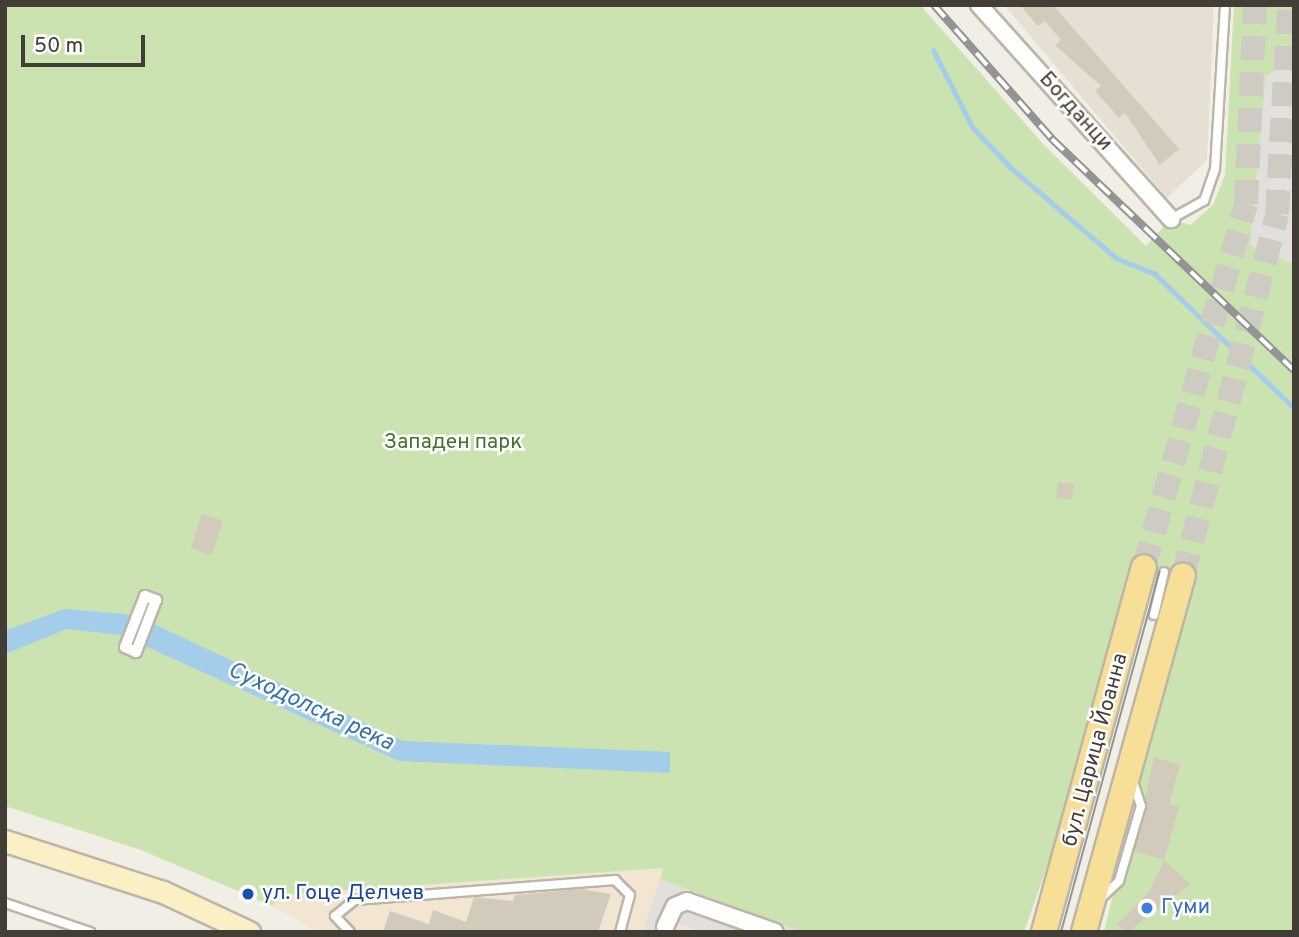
<!DOCTYPE html>
<html>
<head>
<meta charset="utf-8">
<style>
	body { margin:0 }
	#map { position:relative; width:1299px; height:937px; overflow:hidden; background:#f1eee5; font-family:Overpass,sans-serif }
	div>[style] { position:absolute }
	[style*='--x'] { left:calc(var(--x)*1px); top:calc(var(--y)*1px); width:calc(var(--w)*1px); rotate:calc(var(--a)*1deg) }
	.residential>* { inset:0; background:#e5e0d3 }
	.commercial>* { inset:0; background:#f2e5d1 }
	.green>* { inset:0; background:#cbe3b0 }
	.parking>* { inset:0; background:#e2e0dd }
	.water>* { inset:0; background:#a4cceb }
	.stream>* { height:5px; margin:-2.5px; padding:0 2.5px; transform-origin:2.5px; border-radius:2.5px; background:#a4cceb }
	.building>* { inset:0; background:#d2cabb; transform-origin:0 0 }
	.primary-tunnel>* { height:24px; margin-top:-12px; transform-origin:0; background:repeating-linear-gradient(90deg,#cecbc2 0 24px,transparent 0 36px) }
	.roads { filter:drop-shadow(2px 0 #bcb6a8) drop-shadow(-2px 0 #bcb6a8) drop-shadow(0 2px #bcb6a8) drop-shadow(0 -2px #bcb6a8) }
	.service>* { height:8px; margin:-4px; padding:0 4px; transform-origin:4px; border-radius:4px; background:#fff }
	.pedestrian>* { height:10px; margin:-5px; padding:0 5px; transform-origin:5px; border-radius:5px; background:#fff }
	.minor>* { height:16px; margin:-8px; padding:0 8px; transform-origin:8px; border-radius:8px; background:#fff }
	.secondary>* { height:21px; margin:-10.5px; padding:0 10.5px; transform-origin:10.5px; border-radius:10.5px; background:#fbefc5 }
	.primary>* { height:24px; margin:-12px; padding:0 12px; transform-origin:12px; border-radius:12px; background:#f8df98 }
	.tram>* { height:2px; margin:-1px; padding:0 1px; transform-origin:1px; border-radius:1px; background:#949494 }
	.rail>* { height:8px; margin-top:-4px; transform-origin:0; background:repeating-linear-gradient(90deg,#fff 0 16px,#949494 0 32px); box-sizing:border-box; border-block:2px solid #949494 }
	.dots>* { width:19px; height:19px; translate:-50% -50%; box-sizing:border-box; border:4px solid #fff; border-radius:50% }
	span { translate:-50% -50%; white-space:nowrap; text-align:center; line-height:1.15; -webkit-text-stroke:5px #fff; paint-order:stroke }
	.street-label { font-size:21px; color:#433e35 }
	.park-label { font-size:21px; color:#44712c }
	.transit-label { font-size:21px; color:#164399 }
	.left { translate:0 -50%; text-align:left }
	.shop-label { font-size:21px; color:#366cbe }
	.water-label { font-size:23px; color:#3574a8; font-style:italic }
	.frame { position:absolute; inset:0; border:7px solid #433e35; pointer-events:none }
	.scale { position:absolute; left:21px; top:35px; width:124px; height:32px; box-sizing:border-box; border:4px solid #433e35; border-top:0; padding-left:9px; font-size:21px; line-height:24px; white-space:nowrap; color:#433e35; -webkit-text-stroke:5px #fff; paint-order:stroke }
</style>
</head>
<body>
<div id="map">
	<div class="residential">
		<div style="clip-path:polygon(1004px 5px,1214px 5px,1207px 160px,1167px 198px)"></div>
	</div>
	<div class="commercial">
		<div style="clip-path:polygon(663px 868px,661px 879px,801px 932px,319px 932px,273px 906px,279px 895px)"></div>
	</div>
	<div class="green">
		<div style="clip-path:polygon(5px 5px,920px 5px,1045px 146px,1146px 246px,1171px 219px,1190px 225px,1213px 205px,1225px 175px,1234px 5px,1294px 5px,1294px 61px,1266px 76px,1251px 245px,1294px 264px,1294px 932px,1104px 932px,1189px 577px,1138px 565px,1077px 781px,1024px 932px,801px 932px,660px 879px,663px 868px,279px 895px,273px 906px,141px 850px,5px 806px)"></div>
	</div>
	<div class="parking">
		<div style="clip-path:polygon(1294px 61px,1294px 264px,1250px 245px,1266px 76px)"></div>
		<div style="clip-path:polygon(660px 879px,801px 932px,701px 932px,677px 923px,674px 932px,643px 932px)"></div>
	</div>
	<div class="water">
		<div style="clip-path:polygon(64px 609px,127px 614px,158px 626px,403px 741px,670px 752px,670px 773px,399px 761px,121px 635px,67px 629px,5px 654px,5px 631px)"></div>
	</div>
	<div class="stream">
		<div style="--x:933;--y:50;--w:86;--a:63.1"></div>
		<div style="--x:972;--y:127;--w:57;--a:46.4"></div>
		<div style="--x:1011;--y:168;--w:138;--a:40.6"></div>
		<div style="--x:1116;--y:258;--w:42;--a:22.3"></div>
		<div style="--x:1155;--y:274;--w:193;--a:44"></div>
	</div>
	<div class="building">
		<div style="clip-path:polygon(1020px 5px,1053px 5px,1179px 149px,1160px 165px,1125px 113px,1119px 118px,1095px 91px,1101px 86px,1055px 45px,1061px 40px,1045px 21px,1038px 26px)"></div>
		<div style="left:1058px;top:482px;width:16px;height:16px;rotate:7deg"></div>
		<div style="left:202px;top:514px;width:22px;height:36px;rotate:18deg"></div>
		<div style="clip-path:polygon(1154px 757px,1180px 765px,1169px 804px,1179px 807px,1164px 860px,1134px 851px)"></div>
		<div style="clip-path:polygon(1164px 860px,1190px 884px,1128px 932px,1117px 925px,1150px 891px)"></div>
		<div style="clip-path:polygon(581px 889px,611px 894px,598px 932px,383px 932px,390px 911px,429px 924px,433px 910px,466px 922px,474px 897px,513px 901px,515px 895px)"></div>
	</div>
	<div class="primary-tunnel">
		<div style="--x:1144;--y:567;--w:377;--a:-74.3"></div>
		<div style="--x:1246;--y:204;--w:199;--a:-87.4"></div>
		<div style="--x:1183;--y:576;--w:374;--a:-75.4"></div>
		<div style="--x:1277;--y:214;--w:209;--a:-86.7"></div>
	</div>
	<div class="roads">
		<div class="service">
			<div style="--x:1171;--y:219;--w:38;--a:-29"></div>
			<div style="--x:1204;--y:201;--w:34;--a:-71"></div>
			<div style="--x:1215;--y:169;--w:164;--a:-86.5"></div>
			<div style="--x:1154;--y:615;--w:44;--a:-76.9"></div>
			<div style="--x:1102;--y:897;--w:23;--a:-43"></div>
			<div style="--x:1119;--y:881;--w:78;--a:-73.7"></div>
			<div style="--x:1141;--y:806;--w:25;--a:-108"></div>
			<div style="--x:5;--y:903;--w:90;--a:18.8"></div>
			<div style="--x:350;--y:932;--w:22;--a:-133"></div>
			<div style="--x:335;--y:916;--w:26;--a:-39"></div>
			<div style="--x:355;--y:900;--w:261;--a:-4.4"></div>
			<div style="--x:615;--y:880;--w:21;--a:45"></div>
			<div style="--x:630;--y:895;--w:38;--a:105"></div>
		</div>
		<div class="pedestrian">
			<div style="--x:145;--y:596;--w:12;--a:20"></div>
			<div style="--x:156;--y:600;--w:56;--a:111"></div>
			<div style="--x:136;--y:652;--w:12;--a:-156"></div>
			<div style="--x:125;--y:647;--w:55;--a:-68.6"></div>
		</div>
		<div class="minor">
			<div style="--x:979;--y:5;--w:288;--a:48.1"></div>
			<div style="--x:665;--y:927;--w:23;--a:-65"></div>
			<div style="--x:675;--y:906;--w:13;--a:-23"></div>
			<div style="--x:687;--y:901;--w:93;--a:19.4"></div>
		</div>
		<div class="secondary">
			<div style="--x:5;--y:841;--w:166;--a:17.9"></div>
			<div style="--x:163;--y:892;--w:95;--a:24.9"></div>
		</div>
		<div class="primary">
			<div style="--x:1044;--y:932;--w:378;--a:-74.7"></div>
			<div style="--x:1084;--y:932;--w:370;--a:-74.5"></div>
		</div>
	</div>
	<div class="tram">
		<div style="--x:1061;--y:932;--w:374;--a:-74.7"></div>
	</div>
	<div class="rail">
		<div style="--x:934;--y:5;--w:179;--a:48.6"></div>
		<div style="--x:1052;--y:139;--w:335;--a:43.7"></div>
	</div>
	<div class="dots">
		<div style="left:248px;top:894px;background:#1a4fb4"></div>
		<div style="left:1147px;top:908px;background:#3f7fe0"></div>
	</div>
	<div class="street-label">
		<span style="left:1075px;top:112px;rotate:48deg">Богданци</span>
		<span style="left:1096px;top:750px;rotate:-75deg">бул. Царица Йоанна</span>
	</div>
	<div class="park-label">
		<span style="left:453px;top:443px">Западен парк</span>
	</div>
	<div class="transit-label">
		<span class="left" style="left:262px;top:894px">ул. Гоце Делчев</span>
	</div>
	<div class="shop-label">
		<span class="left" style="left:1161px;top:908px">Гуми</span>
	</div>
	<div class="water-label">
		<span style="left:310px;top:708px;rotate:25deg">Суходолска река</span>
	</div>
	<div class="frame"></div>
	<div class="scale">50 m</div>
</div>
</body>
</html>
